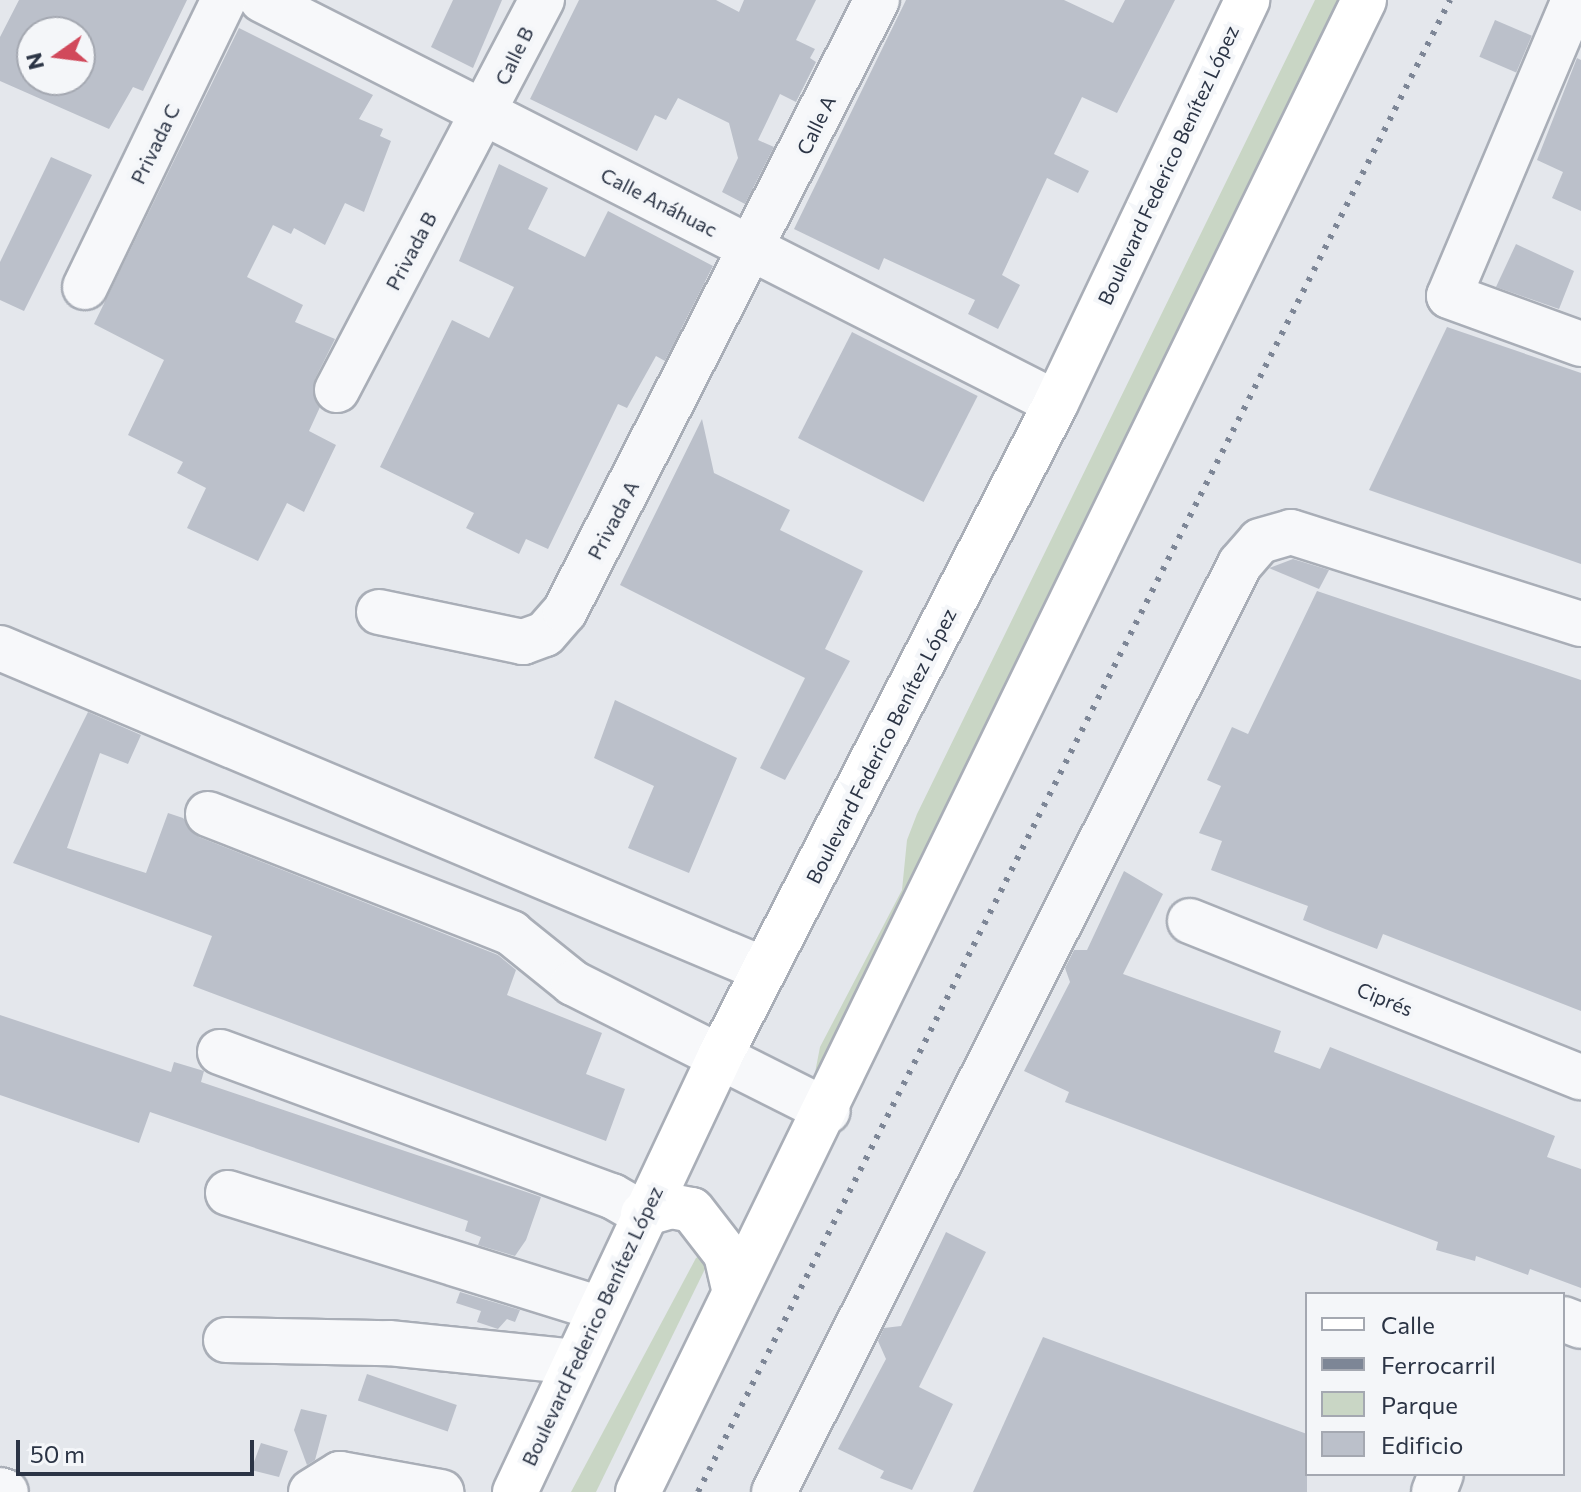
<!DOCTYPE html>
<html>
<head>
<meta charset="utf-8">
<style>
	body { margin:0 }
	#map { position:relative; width:1581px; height:1492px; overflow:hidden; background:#e4e7ec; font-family:Commissioner,sans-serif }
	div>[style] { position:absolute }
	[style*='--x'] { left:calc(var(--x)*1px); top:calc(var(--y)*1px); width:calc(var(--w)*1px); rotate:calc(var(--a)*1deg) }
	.green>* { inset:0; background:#c9d6c5 }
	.building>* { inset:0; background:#bbc0ca; transform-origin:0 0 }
	.roads { filter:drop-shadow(2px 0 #a9aeb7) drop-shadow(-2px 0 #a9aeb7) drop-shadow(0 2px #a9aeb7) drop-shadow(0 -2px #a9aeb7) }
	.minor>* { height:44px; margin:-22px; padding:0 22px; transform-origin:22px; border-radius:22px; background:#f7f8fa }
	.major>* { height:44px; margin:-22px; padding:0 22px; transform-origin:22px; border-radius:22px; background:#fff }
	.rail>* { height:6px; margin-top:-3px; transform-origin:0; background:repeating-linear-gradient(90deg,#7d8696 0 4px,transparent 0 12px) }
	span { translate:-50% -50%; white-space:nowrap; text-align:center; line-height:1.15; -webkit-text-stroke:8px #f4f6f9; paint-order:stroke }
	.street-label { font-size:20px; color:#2b3445 }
	.legend { position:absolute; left:1305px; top:1292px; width:260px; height:184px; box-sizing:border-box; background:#f4f6f9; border:2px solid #a4a8b1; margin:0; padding:10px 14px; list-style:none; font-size:24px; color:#2b3445 }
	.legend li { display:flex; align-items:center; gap:16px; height:40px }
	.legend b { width:40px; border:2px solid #a4a8b1 }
	.north { position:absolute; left:16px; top:16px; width:80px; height:80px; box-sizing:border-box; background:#f4f6f9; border:2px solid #a4a8b1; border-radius:50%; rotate:256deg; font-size:22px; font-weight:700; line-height:32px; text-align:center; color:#2b3445 }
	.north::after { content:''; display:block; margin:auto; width:28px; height:36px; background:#d1495b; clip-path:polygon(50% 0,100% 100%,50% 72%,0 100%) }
	.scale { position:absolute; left:16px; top:1440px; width:238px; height:36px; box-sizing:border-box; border:4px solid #2b3445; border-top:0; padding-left:10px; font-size:24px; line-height:28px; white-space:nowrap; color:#2b3445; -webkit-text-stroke:6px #f4f6f9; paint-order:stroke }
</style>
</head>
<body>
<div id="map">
	<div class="green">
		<div style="clip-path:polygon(1315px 0,1348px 0,813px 1083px,820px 1047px,902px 890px,907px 840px,917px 814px)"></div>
		<div style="clip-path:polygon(707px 1252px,706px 1267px,596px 1492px,571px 1492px,696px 1258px)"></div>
	</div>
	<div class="building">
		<div style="clip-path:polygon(evenodd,19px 0,187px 0,143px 91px,133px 87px,109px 129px,0 81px,0 37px,19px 0,32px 32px,80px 32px,80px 80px,32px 80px,32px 32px)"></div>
		<div style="clip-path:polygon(453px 0,502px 0,473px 68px,431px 47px)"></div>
		<div style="clip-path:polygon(579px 0,716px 0,739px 12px,744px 0,816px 0,796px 40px,815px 49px,810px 58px,816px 62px,796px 102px,780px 94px,758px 140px,774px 147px,745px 204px,722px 192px,738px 158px,729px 123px,678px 98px,666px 120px,655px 115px,637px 151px,530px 99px)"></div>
		<div style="clip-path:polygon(906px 0,1064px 0,1113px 23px,1125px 0,1175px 0,1117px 113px,1082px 97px,1054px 154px,1089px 171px,1078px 193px,1047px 178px,1002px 275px,1020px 285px,998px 329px,968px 314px,975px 300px,884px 258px,879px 270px,794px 229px)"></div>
		<div style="left:1495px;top:20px;width:40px;height:40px;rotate:23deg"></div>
		<div style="clip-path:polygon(239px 28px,373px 95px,359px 119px,383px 129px,380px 136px,391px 141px,364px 212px,345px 203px,325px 245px,294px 228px,291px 234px,273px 225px,247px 277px,303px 305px,295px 322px,335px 339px,315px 379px,320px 407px,309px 431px,336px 445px,304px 512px,287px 503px,258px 561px,187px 528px,206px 488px,177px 473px,183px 462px,128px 435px,164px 360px,94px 324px)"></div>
		<div style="clip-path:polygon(1577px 58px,1581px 60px,1581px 211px,1552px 198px,1563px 172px,1537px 160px)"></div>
		<div style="clip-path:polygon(51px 157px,92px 175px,24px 311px,0 300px,0 262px)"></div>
		<div style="clip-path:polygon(499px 164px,548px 188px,528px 229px,585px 257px,608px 211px,713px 266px,665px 361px,656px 356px,627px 408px,618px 404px,548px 549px,526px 539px,519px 554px,466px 528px,474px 513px,380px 467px,452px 320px,489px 338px,514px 287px,459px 261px)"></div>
		<div style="clip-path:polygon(1516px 244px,1574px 271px,1559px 309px,1496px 287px)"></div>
		<div style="clip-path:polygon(1447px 327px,1581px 373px,1581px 564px,1369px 490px)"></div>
		<div style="left:852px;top:332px;width:141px;height:119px;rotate:27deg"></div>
		<div style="clip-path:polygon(702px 419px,714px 473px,790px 510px,780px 530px,863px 571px,825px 649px,850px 661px,785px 780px,760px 768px,805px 678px,620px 585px)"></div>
		<div style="clip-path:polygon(1293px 559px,1329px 570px,1319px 589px,1269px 568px)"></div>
		<div style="clip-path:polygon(1317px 591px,1581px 680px,1581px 1011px,1383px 934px,1377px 949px,1325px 929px,1303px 920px,1308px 906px,1211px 870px,1222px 841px,1199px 833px,1221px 786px,1207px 780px,1232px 727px,1248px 734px)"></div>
		<div style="clip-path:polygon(615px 700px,737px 758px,689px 873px,628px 848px,654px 786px,594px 758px)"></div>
		<div style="clip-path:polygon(88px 712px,141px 735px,128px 764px,100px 753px,67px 848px,146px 873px,168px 813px,183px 818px,199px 837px,498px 955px,516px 970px,507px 995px,602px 1033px,586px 1074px,625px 1089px,606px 1141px,193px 986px,212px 936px,13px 863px)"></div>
		<div style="clip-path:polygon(1124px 871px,1163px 894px,1123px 974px,1281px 1031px,1274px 1052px,1296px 1060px,1320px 1069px,1330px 1047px,1555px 1136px,1547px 1157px,1581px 1169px,1581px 1288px,1530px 1269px,1528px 1275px,1476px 1256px,1475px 1261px,1436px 1250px,1438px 1242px,1065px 1102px,1069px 1092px,1024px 1071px,1070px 982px,1065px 968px,1074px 950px,1087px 950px)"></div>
		<div style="clip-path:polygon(0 1015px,171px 1072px,174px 1062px,204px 1071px,201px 1082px,541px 1197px,526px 1240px,515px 1256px,478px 1245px,481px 1237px,465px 1231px,468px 1221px,150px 1112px,139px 1143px,0 1095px)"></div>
		<div style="clip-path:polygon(946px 1232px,986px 1252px,919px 1387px,953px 1404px,912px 1490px,880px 1478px,884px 1471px,838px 1449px,886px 1359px,878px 1341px,884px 1328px,901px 1326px)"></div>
		<div style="clip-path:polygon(460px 1292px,520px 1310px,515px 1322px,507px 1319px,498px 1329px,477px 1322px,481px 1311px,456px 1303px)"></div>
		<div style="clip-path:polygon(1043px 1337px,1307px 1434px,1307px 1492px,973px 1492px)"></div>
		<div style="left:367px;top:1374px;width:95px;height:28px;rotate:19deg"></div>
		<div style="clip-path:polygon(301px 1409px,327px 1415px,315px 1460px,307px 1465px,294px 1430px)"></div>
		<div style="clip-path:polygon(261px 1443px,288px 1451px,279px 1477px,251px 1470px)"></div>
	</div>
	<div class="roads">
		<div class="minor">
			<div style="--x:262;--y:0;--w:890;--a:26.91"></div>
			<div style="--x:1574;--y:0;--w:321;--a:112.9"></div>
			<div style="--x:1449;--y:296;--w:140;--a:20"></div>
			<div style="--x:85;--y:287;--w:319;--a:-64.2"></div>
			<div style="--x:337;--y:390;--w:441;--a:-62.3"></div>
			<div style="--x:379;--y:612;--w:147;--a:11.8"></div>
			<div style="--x:523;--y:642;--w:23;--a:-20"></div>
			<div style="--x:545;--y:634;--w:30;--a:-49"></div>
			<div style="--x:565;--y:611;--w:686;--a:-62.95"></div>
			<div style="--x:0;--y:648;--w:828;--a:22.82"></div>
			<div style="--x:208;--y:814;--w:326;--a:21.4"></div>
			<div style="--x:511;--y:933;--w:80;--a:38.9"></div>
			<div style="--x:573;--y:983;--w:285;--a:26.7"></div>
			<div style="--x:1190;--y:921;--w:421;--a:21.8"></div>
			<div style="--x:220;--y:1052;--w:418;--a:20.2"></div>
			<div style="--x:612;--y:1196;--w:36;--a:30"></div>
			<div style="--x:228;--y:1193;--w:390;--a:17.3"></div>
			<div style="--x:1563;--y:1319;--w:19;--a:21"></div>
			<div style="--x:226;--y:1340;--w:163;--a:1.1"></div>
			<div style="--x:389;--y:1343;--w:187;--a:5.8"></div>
			<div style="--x:0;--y:1490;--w:6;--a:18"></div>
			<div style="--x:311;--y:1492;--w:34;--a:-32"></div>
			<div style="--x:340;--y:1474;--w:103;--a:10.1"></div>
			<div style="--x:774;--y:1492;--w:1038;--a:-63.34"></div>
			<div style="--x:1240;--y:564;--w:30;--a:-49"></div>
			<div style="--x:1260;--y:541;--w:32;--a:-16"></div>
			<div style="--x:1291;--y:532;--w:304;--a:17.6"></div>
			<div style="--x:1434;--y:1492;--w:19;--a:-69"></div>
		</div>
		<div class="major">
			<div style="--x:643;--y:1214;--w:29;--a:-16"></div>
			<div style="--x:671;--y:1206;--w:21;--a:11"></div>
			<div style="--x:692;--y:1210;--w:56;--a:52.3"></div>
			<div style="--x:726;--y:1254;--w:35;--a:77"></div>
			<div style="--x:515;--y:1492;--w:482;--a:-64.8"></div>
			<div style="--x:720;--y:1056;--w:734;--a:-62.77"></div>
			<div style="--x:1056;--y:403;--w:446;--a:-64.6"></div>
			<div style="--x:638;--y:1492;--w:1659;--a:-64.05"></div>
		</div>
	</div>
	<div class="rail">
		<div style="--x:698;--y:1492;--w:1671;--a:-63.25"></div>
	</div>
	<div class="street-label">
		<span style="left:514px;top:56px;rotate:-64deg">Calle B</span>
		<span style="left:816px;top:125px;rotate:-64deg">Calle A</span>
		<span style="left:155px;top:144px;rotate:-64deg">Privada C</span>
		<span style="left:1168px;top:165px;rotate:-65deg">Boulevard Federico Benítez López</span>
		<span style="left:659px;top:202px;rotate:27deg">Calle Anáhuac</span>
		<span style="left:411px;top:251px;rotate:-62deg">Privada B</span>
		<span style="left:613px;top:520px;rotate:-62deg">Privada A</span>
		<span style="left:881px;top:746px;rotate:-63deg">Boulevard Federico Benítez López</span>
		<span style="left:1385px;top:999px;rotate:22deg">Ciprés</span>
		<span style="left:592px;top:1326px;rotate:-65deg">Boulevard Federico Benítez López</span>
	</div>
	<ul class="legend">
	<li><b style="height:10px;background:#fff"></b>Calle</li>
	<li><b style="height:10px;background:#7d8696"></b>Ferrocarril</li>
	<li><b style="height:22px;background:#c9d6c5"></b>Parque</li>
	<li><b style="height:22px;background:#bbc0ca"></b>Edificio</li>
	</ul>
	<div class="north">N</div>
	<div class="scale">50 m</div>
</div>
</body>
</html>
